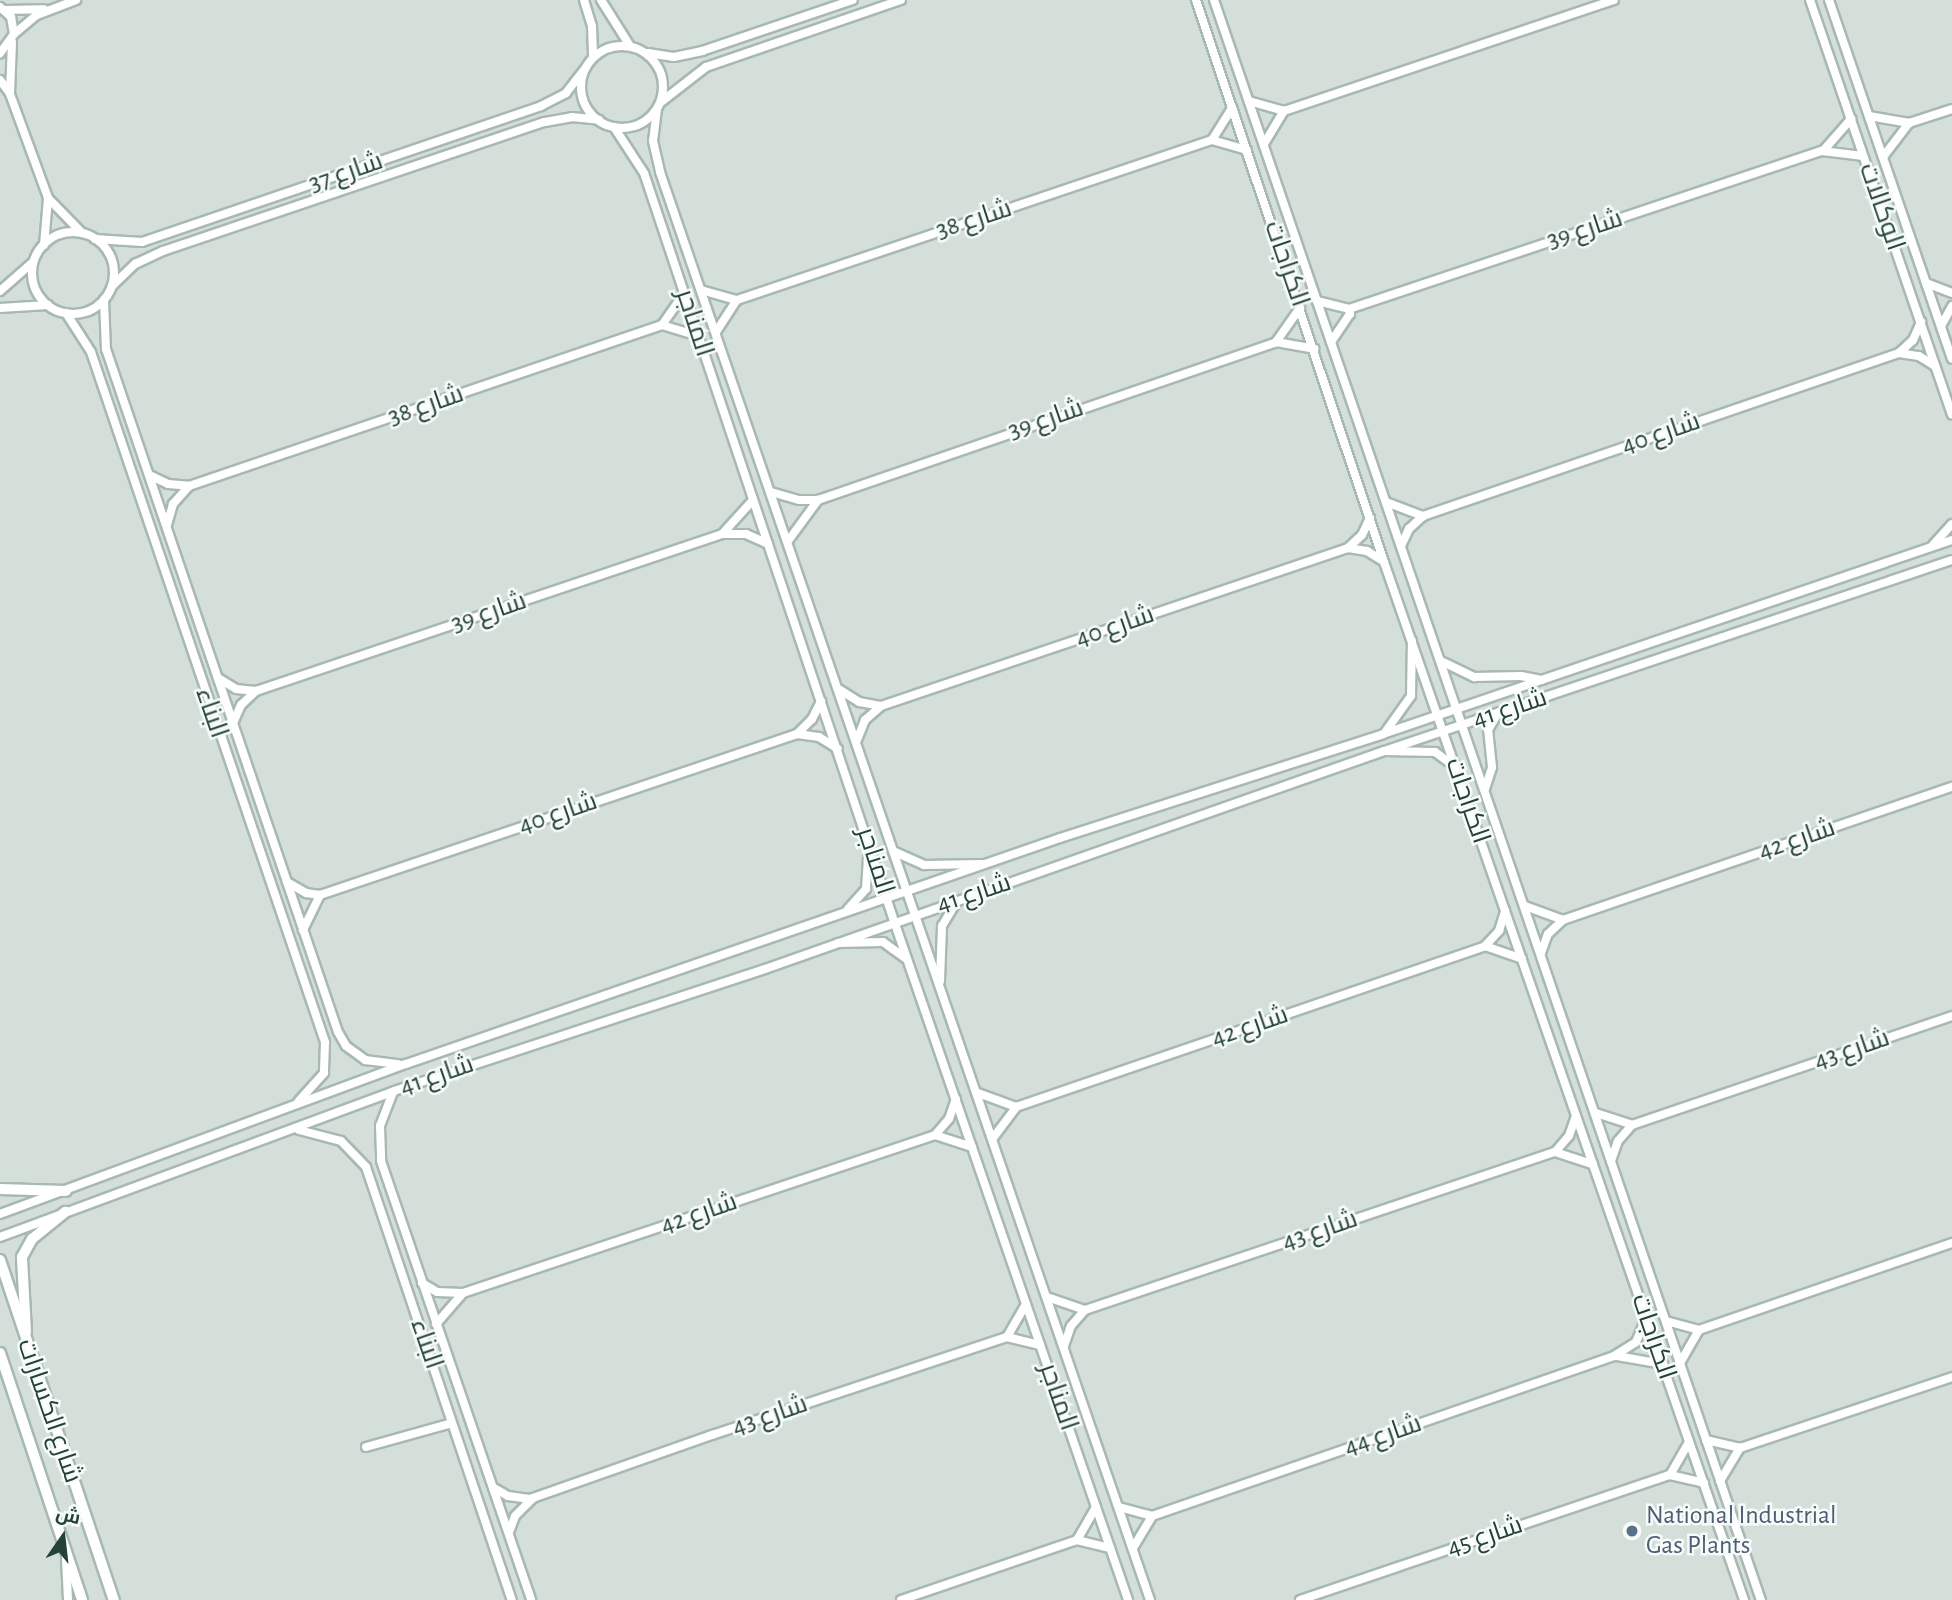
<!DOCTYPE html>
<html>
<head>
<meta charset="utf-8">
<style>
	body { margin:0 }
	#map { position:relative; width:1952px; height:1600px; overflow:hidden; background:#e6efeb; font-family:"Alegreya Sans",Cairo,sans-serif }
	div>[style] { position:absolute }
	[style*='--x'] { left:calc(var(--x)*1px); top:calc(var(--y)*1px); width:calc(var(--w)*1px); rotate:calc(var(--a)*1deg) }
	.built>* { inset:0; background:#d4dfda; transform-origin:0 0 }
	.roads { filter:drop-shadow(2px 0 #a8b8b2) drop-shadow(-2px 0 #a8b8b2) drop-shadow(0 2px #a8b8b2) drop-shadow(0 -2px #a8b8b2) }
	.minor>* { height:8px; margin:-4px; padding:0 4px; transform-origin:4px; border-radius:4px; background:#fff }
	.minor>.ring { margin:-4px; padding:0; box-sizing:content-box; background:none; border:8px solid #fff; border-radius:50% }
	.tertiary>* { height:10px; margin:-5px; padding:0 5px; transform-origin:5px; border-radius:5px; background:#fff }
	.dots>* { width:19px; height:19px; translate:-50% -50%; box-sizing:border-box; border:4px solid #f7fbf9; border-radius:50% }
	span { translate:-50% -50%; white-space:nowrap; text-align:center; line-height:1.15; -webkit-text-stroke:5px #f7fbf9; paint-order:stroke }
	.street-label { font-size:26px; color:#24423a }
	.service-label { font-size:26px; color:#4e5e75 }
	.left { translate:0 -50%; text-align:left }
	.north { position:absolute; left:28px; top:1502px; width:70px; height:70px; -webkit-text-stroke:5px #f7fbf9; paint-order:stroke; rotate:14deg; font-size:19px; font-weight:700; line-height:28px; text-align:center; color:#24423a }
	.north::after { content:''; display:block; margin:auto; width:24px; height:32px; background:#24423a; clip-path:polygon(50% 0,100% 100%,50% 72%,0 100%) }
</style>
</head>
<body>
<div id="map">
	<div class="built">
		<div style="left:0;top:0;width:1952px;height:1600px"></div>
	</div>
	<div class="roads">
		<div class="minor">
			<div style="--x:584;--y:0;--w:27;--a:73"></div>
			<div style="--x:592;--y:26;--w:31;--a:88"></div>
			<div style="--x:601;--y:0;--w:54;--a:57.8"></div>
			<div style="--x:1196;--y:0;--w:593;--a:71.5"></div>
			<div style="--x:1384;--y:562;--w:1099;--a:70.87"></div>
			<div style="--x:1214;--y:0;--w:1691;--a:71.13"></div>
			<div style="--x:1810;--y:0;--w:438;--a:71.1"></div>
			<div style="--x:1829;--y:0;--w:379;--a:71.1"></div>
			<div style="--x:0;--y:7;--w:15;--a:42"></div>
			<div style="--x:11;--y:17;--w:17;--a:80"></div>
			<div style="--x:14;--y:34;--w:24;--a:126"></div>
			<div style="--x:5;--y:10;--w:39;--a:-1"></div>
			<div style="--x:14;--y:34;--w:30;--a:-40"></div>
			<div style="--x:37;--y:15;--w:42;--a:-21"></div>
			<div style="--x:12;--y:42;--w:52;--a:92.2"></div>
			<div style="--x:10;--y:94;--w:111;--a:69.9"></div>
			<div style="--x:48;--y:198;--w:49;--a:45.8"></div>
			<div class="ring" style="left:581px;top:46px;width:74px;height:74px"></div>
			<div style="--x:648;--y:53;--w:26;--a:9"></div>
			<div style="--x:674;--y:57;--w:29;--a:-12"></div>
			<div style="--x:702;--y:51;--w:159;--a:-18.7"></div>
			<div style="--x:0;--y:80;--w:15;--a:53"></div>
			<div style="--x:1249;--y:101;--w:36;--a:16"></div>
			<div style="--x:1284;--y:111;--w:348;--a:-18.6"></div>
			<div style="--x:661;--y:102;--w:57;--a:-37.9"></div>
			<div style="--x:706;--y:67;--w:206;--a:-19"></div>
			<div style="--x:657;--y:109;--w:32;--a:97"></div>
			<div style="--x:653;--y:141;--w:32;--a:77"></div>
			<div style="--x:660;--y:172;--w:1510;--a:71.06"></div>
			<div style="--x:1869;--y:116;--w:41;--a:9.9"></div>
			<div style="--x:1909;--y:123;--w:45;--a:-18"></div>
			<div style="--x:614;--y:127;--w:55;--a:56.9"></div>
			<div style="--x:644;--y:173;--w:789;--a:71.52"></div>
			<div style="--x:894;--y:921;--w:718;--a:70.98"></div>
			<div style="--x:1212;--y:140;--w:38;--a:-58"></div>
			<div style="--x:1264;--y:144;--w:39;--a:-59"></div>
			<div style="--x:1823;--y:151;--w:43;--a:-48.8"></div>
			<div style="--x:1883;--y:157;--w:43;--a:-52.6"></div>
			<div class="ring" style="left:32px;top:232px;width:74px;height:74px"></div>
			<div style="--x:95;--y:239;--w:47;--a:3.7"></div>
			<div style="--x:142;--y:242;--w:422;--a:-18.8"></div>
			<div style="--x:541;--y:106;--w:28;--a:-27"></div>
			<div style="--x:566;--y:93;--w:29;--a:-52"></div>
			<div style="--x:44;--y:245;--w:47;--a:-85.1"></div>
			<div style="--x:1926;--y:283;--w:28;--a:21"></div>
			<div style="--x:112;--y:286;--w:32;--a:-44"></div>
			<div style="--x:135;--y:264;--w:31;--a:-25"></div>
			<div style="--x:163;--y:251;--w:403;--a:-18.7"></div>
			<div style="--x:545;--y:122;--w:27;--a:-10"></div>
			<div style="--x:572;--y:117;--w:27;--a:6"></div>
			<div style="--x:701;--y:290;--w:37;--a:16"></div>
			<div style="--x:737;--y:300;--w:501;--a:-18.62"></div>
			<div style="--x:1212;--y:140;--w:36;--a:16"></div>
			<div style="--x:0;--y:291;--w:44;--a:-41.3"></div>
			<div style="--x:104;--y:300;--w:49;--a:87.7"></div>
			<div style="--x:106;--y:349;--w:721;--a:71.24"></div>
			<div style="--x:338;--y:1032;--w:16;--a:60"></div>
			<div style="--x:346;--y:1046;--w:24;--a:36"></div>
			<div style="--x:365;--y:1060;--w:34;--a:7"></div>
			<div style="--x:1317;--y:301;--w:33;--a:14"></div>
			<div style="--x:1349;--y:309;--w:499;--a:-18.5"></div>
			<div style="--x:1822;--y:151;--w:41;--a:7"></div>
			<div style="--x:0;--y:308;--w:48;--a:-3.6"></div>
			<div style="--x:66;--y:313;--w:46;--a:57.3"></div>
			<div style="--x:91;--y:352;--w:729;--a:71.27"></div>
			<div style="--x:325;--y:1042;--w:31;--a:92"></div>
			<div style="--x:324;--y:1073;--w:38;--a:132"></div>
			<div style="--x:662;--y:325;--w:39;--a:-55"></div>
			<div style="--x:1941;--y:326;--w:23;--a:-61"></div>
			<div style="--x:716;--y:332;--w:38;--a:-57"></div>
			<div style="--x:1276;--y:342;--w:42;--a:-54.8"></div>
			<div style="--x:1331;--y:342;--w:34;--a:-56"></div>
			<div style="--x:1350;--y:314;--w:5;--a:-101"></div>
			<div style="--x:1899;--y:353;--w:20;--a:9"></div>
			<div style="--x:1919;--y:356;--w:19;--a:32"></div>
			<div style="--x:149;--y:475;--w:21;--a:25"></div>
			<div style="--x:168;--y:484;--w:21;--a:5"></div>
			<div style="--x:189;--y:486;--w:500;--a:-18.8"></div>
			<div style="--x:662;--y:325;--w:38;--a:17"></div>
			<div style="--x:771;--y:492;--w:29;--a:16"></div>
			<div style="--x:799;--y:500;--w:19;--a:0"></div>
			<div style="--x:818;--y:500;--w:484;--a:-19"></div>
			<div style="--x:1276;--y:342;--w:39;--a:10"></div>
			<div style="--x:1386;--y:502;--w:40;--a:21"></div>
			<div style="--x:167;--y:525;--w:22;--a:-74"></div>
			<div style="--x:173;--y:504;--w:24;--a:-48"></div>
			<div style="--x:724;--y:532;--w:43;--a:-47.8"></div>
			<div style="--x:788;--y:541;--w:51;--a:-53.8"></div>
			<div style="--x:1933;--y:545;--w:28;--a:-48"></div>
			<div style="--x:1401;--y:546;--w:19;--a:-65"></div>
			<div style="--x:1409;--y:529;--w:19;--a:-43"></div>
			<div style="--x:1423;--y:516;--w:503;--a:-18.9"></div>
			<div style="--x:1899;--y:353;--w:19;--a:-43"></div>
			<div style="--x:1913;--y:340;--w:20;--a:-66"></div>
			<div style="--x:1348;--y:548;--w:19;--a:9"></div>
			<div style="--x:1367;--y:551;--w:19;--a:32"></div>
			<div style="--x:1441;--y:661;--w:37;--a:26"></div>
			<div style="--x:1474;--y:677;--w:47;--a:-1.2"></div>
			<div style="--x:1521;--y:676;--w:21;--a:11"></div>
			<div style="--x:218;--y:678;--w:21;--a:31"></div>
			<div style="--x:236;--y:689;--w:20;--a:6"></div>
			<div style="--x:256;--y:691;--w:492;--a:-18.6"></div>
			<div style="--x:722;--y:534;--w:24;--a:0"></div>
			<div style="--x:746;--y:534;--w:24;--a:24"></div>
			<div style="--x:840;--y:690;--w:22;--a:32"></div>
			<div style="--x:859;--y:702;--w:22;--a:10"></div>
			<div style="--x:233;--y:723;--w:20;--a:-66"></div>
			<div style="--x:241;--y:705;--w:21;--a:-43"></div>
			<div style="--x:1386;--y:731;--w:43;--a:-54.5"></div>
			<div style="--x:1411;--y:696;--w:55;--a:-89"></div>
			<div style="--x:797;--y:734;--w:22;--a:8"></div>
			<div style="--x:819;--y:737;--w:22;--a:32"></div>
			<div style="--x:857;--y:740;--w:22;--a:-68"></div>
			<div style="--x:865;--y:720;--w:21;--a:-41"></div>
			<div style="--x:881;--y:706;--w:493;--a:-18.7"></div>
			<div style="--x:1348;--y:548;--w:19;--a:-43"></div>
			<div style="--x:1362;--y:535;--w:19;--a:-65"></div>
			<div style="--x:1384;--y:751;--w:51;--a:1.1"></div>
			<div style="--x:1435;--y:752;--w:22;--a:36"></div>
			<div style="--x:1485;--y:789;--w:23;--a:-72"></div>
			<div style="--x:1492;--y:767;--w:37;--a:-96"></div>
			<div style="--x:1488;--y:730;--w:20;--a:-60"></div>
			<div style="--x:895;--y:852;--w:32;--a:24"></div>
			<div style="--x:924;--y:865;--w:58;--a:-1"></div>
			<div style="--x:287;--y:882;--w:22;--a:30"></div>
			<div style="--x:306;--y:893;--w:14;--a:8"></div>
			<div style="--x:320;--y:895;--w:503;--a:-18.65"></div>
			<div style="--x:797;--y:734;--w:21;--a:-45"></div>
			<div style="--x:812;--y:719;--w:20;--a:-63"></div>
			<div style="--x:1525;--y:906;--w:40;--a:20.2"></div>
			<div style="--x:848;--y:909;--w:27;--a:-48"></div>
			<div style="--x:866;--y:889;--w:46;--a:-86.3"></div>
			<div style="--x:303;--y:930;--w:39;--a:-64"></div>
			<div style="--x:838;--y:943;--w:45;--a:-1.3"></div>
			<div style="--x:883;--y:942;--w:29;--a:36"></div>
			<div style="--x:1485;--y:946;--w:21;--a:-47"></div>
			<div style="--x:1499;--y:931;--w:21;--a:-73"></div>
			<div style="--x:1541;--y:953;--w:20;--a:-70"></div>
			<div style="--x:1548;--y:934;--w:21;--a:-43"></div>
			<div style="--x:1563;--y:920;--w:411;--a:-18.9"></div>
			<div style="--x:940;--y:981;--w:55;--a:-87.9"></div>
			<div style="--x:942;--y:926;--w:29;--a:-59"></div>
			<div style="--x:393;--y:1092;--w:36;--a:111"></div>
			<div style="--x:380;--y:1126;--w:35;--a:88"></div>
			<div style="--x:381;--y:1161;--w:464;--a:71.1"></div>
			<div style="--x:978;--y:1093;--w:40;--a:20.2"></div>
			<div style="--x:1596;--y:1113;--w:38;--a:18"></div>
			<div style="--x:299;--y:1130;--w:43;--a:14.7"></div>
			<div style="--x:341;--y:1141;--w:36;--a:46"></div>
			<div style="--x:366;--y:1167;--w:457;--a:71.4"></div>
			<div style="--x:935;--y:1135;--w:21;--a:-49"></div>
			<div style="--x:949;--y:1119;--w:21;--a:-71"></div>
			<div style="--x:993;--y:1138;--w:39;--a:-53"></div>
			<div style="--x:1016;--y:1107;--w:496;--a:-18.9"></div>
			<div style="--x:1485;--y:946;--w:39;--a:19"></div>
			<div style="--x:1555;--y:1152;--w:21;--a:-49"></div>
			<div style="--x:1569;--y:1136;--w:21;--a:-71"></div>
			<div style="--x:1611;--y:1161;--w:21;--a:-71"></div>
			<div style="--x:1618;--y:1141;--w:21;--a:-49"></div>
			<div style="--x:1632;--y:1125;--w:338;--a:-18.8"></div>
			<div style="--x:0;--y:1214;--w:433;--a:-20.3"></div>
			<div style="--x:406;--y:1064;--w:692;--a:-19.06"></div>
			<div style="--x:1060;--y:838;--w:339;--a:-17.8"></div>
			<div style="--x:1383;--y:734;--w:601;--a:-18.83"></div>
			<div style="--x:0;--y:1237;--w:420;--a:-20.3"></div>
			<div style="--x:394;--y:1091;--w:391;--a:-18.2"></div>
			<div style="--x:765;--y:969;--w:656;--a:-19.4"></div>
			<div style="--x:1384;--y:751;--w:599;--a:-18.59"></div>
			<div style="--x:422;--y:1283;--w:17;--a:31"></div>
			<div style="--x:437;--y:1292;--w:26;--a:2"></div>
			<div style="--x:463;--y:1293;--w:498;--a:-18.5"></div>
			<div style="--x:935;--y:1135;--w:39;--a:18"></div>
			<div style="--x:1047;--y:1297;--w:40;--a:18.9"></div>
			<div style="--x:1085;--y:1310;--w:496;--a:-18.6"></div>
			<div style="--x:1555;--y:1152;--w:40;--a:18"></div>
			<div style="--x:1666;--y:1321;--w:34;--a:15"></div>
			<div style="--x:1699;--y:1330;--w:268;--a:-19"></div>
			<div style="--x:436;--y:1324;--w:38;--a:-49"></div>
			<div style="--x:1007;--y:1337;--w:38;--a:-60"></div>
			<div style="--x:1064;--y:1346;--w:21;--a:-71"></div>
			<div style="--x:1071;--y:1326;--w:21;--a:-49"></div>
			<div style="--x:1617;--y:1356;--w:47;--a:9.9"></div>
			<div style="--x:1680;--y:1363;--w:38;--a:-60"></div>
			<div style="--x:1706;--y:1440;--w:35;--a:13"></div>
			<div style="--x:1740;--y:1448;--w:224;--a:-18.5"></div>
			<div style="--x:366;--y:1447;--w:89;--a:-15.6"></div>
			<div style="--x:1670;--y:1475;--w:38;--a:-60"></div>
			<div style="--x:1720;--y:1481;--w:39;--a:-59"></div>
			<div style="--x:494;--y:1488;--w:16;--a:30"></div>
			<div style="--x:508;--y:1496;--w:22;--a:8"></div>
			<div style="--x:1119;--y:1507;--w:34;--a:15"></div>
			<div style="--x:1152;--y:1516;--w:489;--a:-19.1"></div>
			<div style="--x:1614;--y:1356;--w:26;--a:-32"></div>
			<div style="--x:1636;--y:1342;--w:26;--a:-67"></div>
			<div style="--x:509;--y:1532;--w:17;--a:-69"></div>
			<div style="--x:515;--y:1516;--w:25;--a:-45"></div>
			<div style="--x:533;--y:1498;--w:190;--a:-19.4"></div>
			<div style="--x:712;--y:1435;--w:311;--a:-18.4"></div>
			<div style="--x:1007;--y:1337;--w:34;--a:14"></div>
			<div style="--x:1077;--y:1540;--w:38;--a:-60"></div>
			<div style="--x:1133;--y:1548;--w:37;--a:-59"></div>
			<div style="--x:66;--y:1559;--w:41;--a:87.2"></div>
			<div style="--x:901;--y:1600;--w:186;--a:-18.8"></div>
			<div style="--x:1077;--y:1540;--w:34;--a:14"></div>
			<div style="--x:1300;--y:1600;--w:391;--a:-18.7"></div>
			<div style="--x:1670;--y:1475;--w:35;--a:13"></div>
		</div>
		<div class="tertiary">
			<div style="--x:0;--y:1189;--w:66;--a:1.7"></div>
			<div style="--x:0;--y:1260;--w:359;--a:71.5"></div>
			<div style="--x:26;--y:1332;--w:75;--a:-93.1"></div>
			<div style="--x:22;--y:1257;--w:21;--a:-61"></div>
			<div style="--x:32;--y:1239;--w:43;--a:-39.3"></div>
			<div style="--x:0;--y:1353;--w:260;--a:71.6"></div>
		</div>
	</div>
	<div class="dots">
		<div style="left:1632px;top:1531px;background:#5c6f8a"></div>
	</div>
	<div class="street-label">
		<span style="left:346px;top:173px;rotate:-19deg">شارع 37</span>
		<span style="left:1881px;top:207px;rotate:71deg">الوكالات</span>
		<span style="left:974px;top:220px;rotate:-18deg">شارع 38</span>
		<span style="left:1585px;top:230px;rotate:-18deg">شارع 39</span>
		<span style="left:1286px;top:264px;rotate:71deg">الكراجات</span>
		<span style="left:694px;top:323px;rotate:72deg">المناجر</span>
		<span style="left:426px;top:406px;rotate:-19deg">شارع 38</span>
		<span style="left:1046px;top:420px;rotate:-19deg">شارع 39</span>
		<span style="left:1661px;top:434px;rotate:-19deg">شارع 40</span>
		<span style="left:489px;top:613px;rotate:-19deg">شارع 39</span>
		<span style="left:1115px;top:627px;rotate:-19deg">شارع 40</span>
		<span style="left:1510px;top:709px;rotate:-18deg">شارع 41</span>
		<span style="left:211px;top:713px;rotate:71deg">البناء</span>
		<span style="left:1467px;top:801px;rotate:71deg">الكراجات</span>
		<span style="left:558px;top:814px;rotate:-19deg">شارع 40</span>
		<span style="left:1797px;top:840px;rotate:-19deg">شارع 42</span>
		<span style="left:875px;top:861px;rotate:72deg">المناجر</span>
		<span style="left:974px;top:894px;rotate:-18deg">شارع 41</span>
		<span style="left:1250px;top:1027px;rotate:-19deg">شارع 42</span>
		<span style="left:1852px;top:1050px;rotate:-19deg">شارع 43</span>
		<span style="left:437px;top:1076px;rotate:-19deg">شارع 41</span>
		<span style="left:699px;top:1214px;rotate:-19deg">شارع 42</span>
		<span style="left:1320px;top:1231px;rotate:-19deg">شارع 43</span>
		<span style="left:1653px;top:1337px;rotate:71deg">الكراجات</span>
		<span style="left:426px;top:1344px;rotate:71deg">البناء</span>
		<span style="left:1058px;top:1397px;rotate:71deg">المناجر</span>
		<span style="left:49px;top:1411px;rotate:71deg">شارع الكسارات</span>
		<span style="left:770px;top:1416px;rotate:-19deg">شارع 43</span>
		<span style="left:1383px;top:1436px;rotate:-19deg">شارع 44</span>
		<span style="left:1485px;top:1537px;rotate:-19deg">شارع 45</span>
	</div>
	<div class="service-label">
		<span class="left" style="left:1646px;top:1531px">National Industrial<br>Gas Plants</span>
	</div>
	<div class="north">ش</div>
</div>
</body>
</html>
